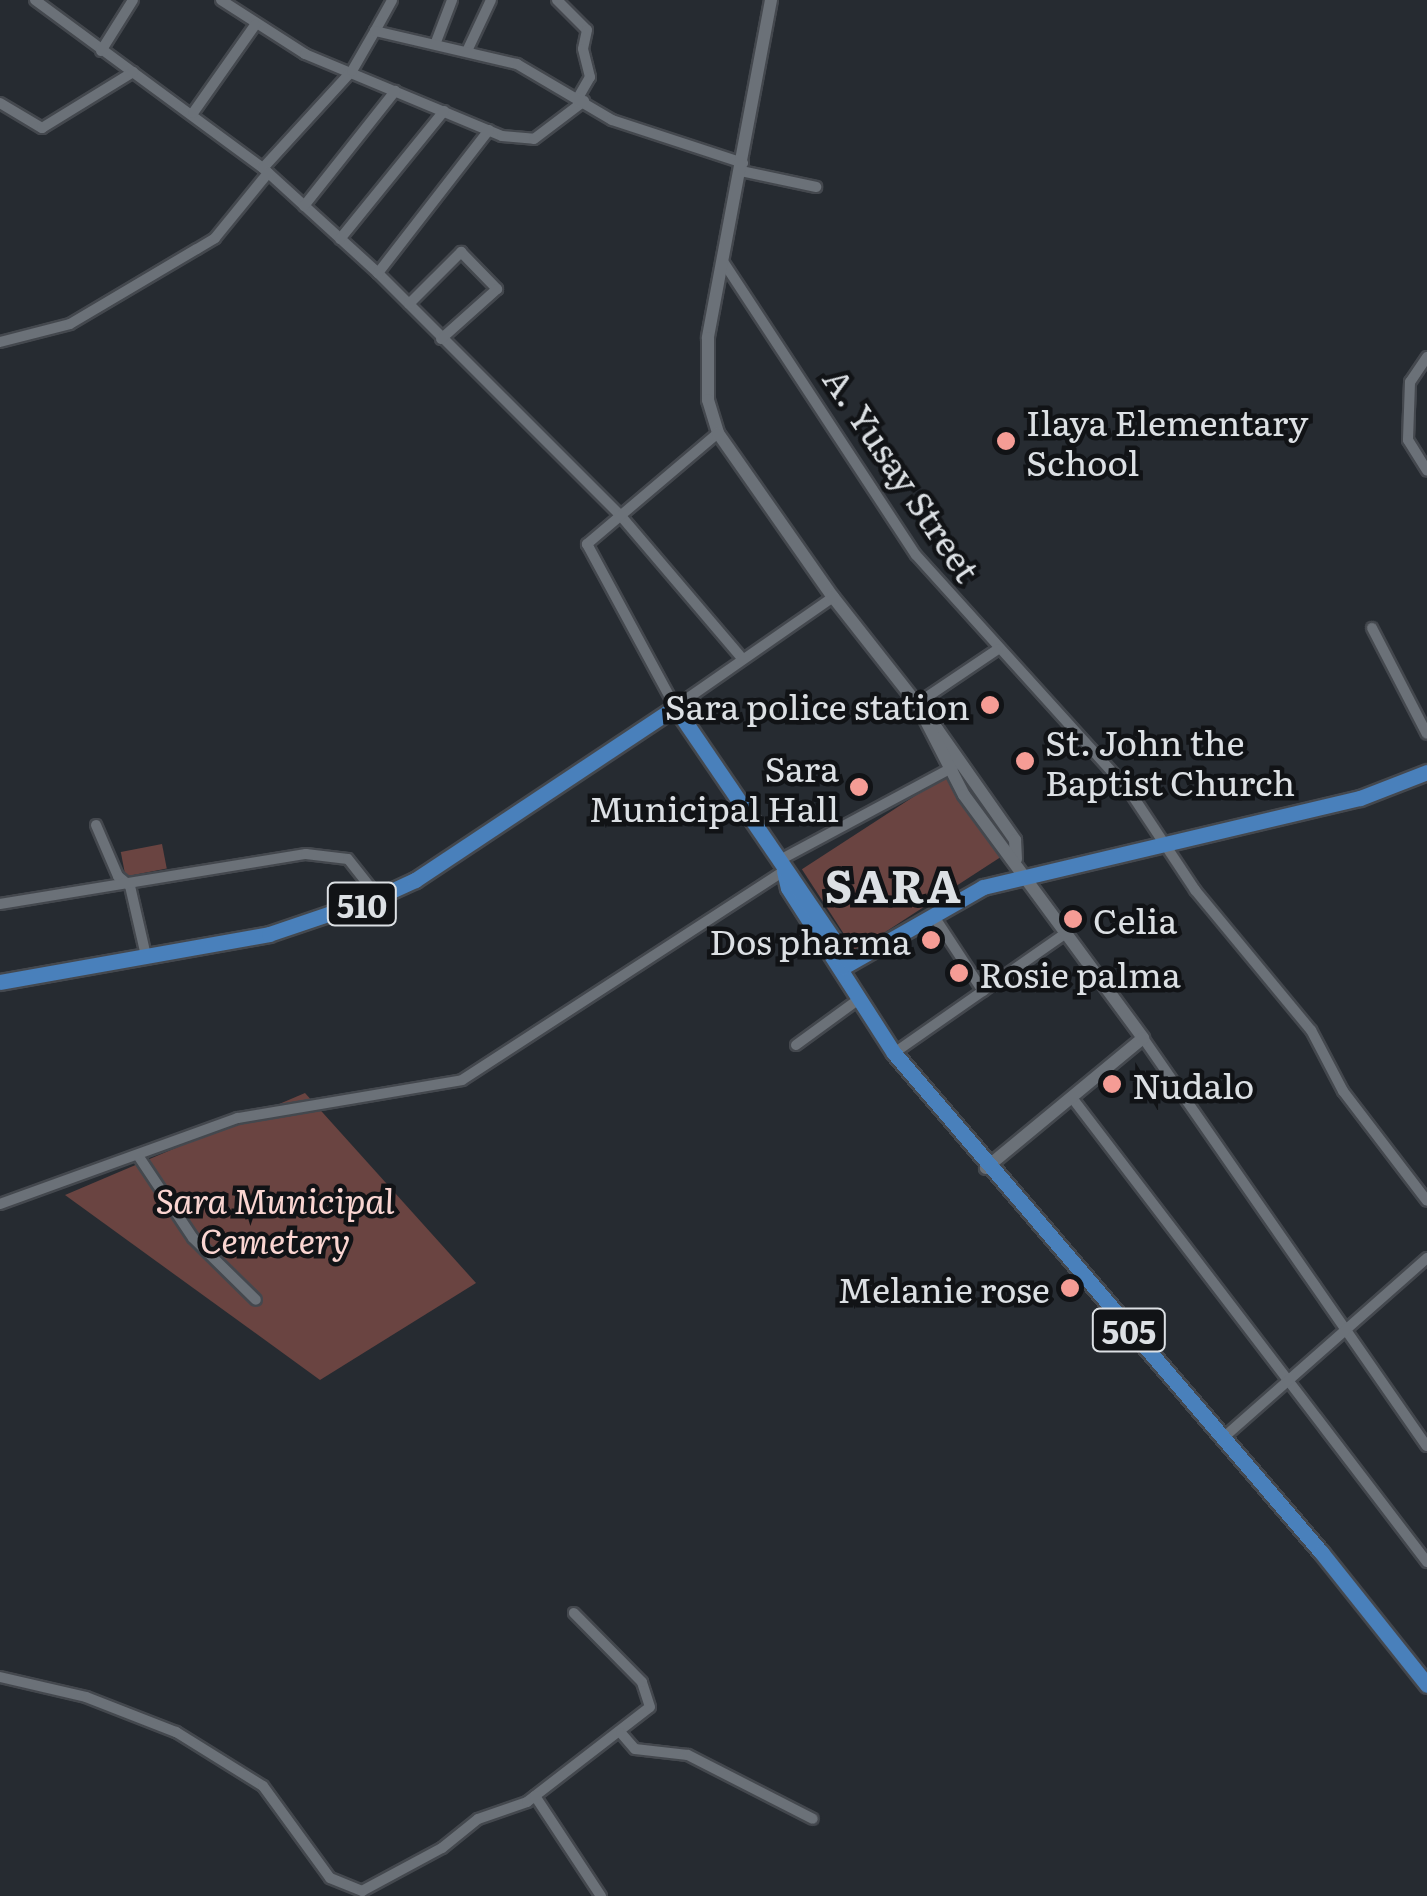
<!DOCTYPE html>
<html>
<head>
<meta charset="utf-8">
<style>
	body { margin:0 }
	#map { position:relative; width:1427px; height:1896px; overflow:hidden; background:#262b31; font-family:Literata,serif }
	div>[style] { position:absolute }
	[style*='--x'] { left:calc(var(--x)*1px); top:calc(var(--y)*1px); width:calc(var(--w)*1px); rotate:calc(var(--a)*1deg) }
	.green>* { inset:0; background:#6a4441; transform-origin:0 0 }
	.roads { filter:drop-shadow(2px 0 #44484e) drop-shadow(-2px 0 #44484e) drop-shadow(0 2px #44484e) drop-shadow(0 -2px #44484e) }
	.minor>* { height:10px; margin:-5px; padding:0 5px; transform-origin:5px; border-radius:5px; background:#6b7178 }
	.tertiary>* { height:12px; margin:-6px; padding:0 6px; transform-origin:6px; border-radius:6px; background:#6b7178 }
	.primary>* { height:15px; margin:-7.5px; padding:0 7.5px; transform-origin:7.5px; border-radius:7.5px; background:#4980bb }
	.dots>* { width:28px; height:28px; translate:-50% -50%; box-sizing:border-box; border:5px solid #111316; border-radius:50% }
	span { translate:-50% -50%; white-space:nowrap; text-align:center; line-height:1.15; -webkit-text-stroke:9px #111316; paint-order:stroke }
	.shield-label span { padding:2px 8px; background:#111316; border:2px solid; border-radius:8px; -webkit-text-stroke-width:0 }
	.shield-label { font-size:32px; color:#dce0e4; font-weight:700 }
	.poi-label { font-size:35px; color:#dce0e4 }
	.left { translate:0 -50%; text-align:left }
	.right { translate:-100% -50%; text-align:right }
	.street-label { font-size:35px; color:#dce0e4 }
	.park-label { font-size:35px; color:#fad5d1; font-style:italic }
	.district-label { font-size:45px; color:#dce0e4; font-weight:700; letter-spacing:2.5px }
</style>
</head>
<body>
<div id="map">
	<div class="green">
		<div style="left:947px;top:775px;width:98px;height:173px;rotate:57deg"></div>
		<div style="left:162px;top:844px;width:25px;height:42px;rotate:79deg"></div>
		<div style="clip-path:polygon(305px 1093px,476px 1283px,320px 1380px,65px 1195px)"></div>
	</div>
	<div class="roads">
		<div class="minor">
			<div style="--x:35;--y:0;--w:283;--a:36.4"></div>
			<div style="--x:263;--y:168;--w:156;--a:42.4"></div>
			<div style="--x:378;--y:273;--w:344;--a:45"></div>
			<div style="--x:621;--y:516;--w:187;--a:49.6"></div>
			<div style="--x:221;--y:0;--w:100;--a:32.7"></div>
			<div style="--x:305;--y:54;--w:213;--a:22.6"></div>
			<div style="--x:502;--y:136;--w:32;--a:5"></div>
			<div style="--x:534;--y:139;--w:63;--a:-37.2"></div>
			<div style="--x:557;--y:0;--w:42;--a:45"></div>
			<div style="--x:587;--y:30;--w:19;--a:102"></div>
			<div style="--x:583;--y:49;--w:29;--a:76"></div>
			<div style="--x:590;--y:77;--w:24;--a:120"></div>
			<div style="--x:375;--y:31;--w:35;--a:-61"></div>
			<div style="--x:436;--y:42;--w:45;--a:-69.1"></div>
			<div style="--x:468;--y:49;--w:54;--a:-64.9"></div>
			<div style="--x:101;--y:51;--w:60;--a:-57.9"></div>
			<div style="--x:0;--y:103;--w:49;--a:30.8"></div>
			<div style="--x:42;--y:128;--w:107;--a:-31.6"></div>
			<div style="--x:193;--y:113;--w:108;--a:-54.8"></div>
			<div style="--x:263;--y:168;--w:132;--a:-47.5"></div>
			<div style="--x:352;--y:71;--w:46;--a:-60.1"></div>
			<div style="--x:375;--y:31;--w:146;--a:13.1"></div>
			<div style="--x:517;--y:64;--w:110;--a:30.5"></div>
			<div style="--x:612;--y:120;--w:138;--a:18.2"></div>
			<div style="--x:741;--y:171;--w:77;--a:12"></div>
			<div style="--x:304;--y:206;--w:147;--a:-51.6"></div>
			<div style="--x:340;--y:239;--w:165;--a:-50.9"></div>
			<div style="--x:724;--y:263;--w:349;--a:56.7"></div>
			<div style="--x:916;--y:555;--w:319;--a:47.9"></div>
			<div style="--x:1130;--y:792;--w:118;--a:56.4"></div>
			<div style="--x:1195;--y:890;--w:182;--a:50.4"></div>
			<div style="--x:1311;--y:1030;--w:69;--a:62.3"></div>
			<div style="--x:1343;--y:1091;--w:138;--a:52.6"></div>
			<div style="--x:378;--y:273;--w:181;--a:-52.2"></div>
			<div style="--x:409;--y:304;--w:74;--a:-45"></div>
			<div style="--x:461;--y:252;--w:52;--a:45.8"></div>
			<div style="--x:497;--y:289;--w:75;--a:138.2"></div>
			<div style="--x:0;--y:342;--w:72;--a:-14.4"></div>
			<div style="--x:70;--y:324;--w:147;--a:-30.6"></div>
			<div style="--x:197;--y:249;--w:21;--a:-31"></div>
			<div style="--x:215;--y:238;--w:84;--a:-50.8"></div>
			<div style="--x:1427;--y:357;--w:30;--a:124"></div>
			<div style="--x:1410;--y:382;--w:58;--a:92"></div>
			<div style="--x:1408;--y:440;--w:36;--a:58"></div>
			<div style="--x:718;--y:433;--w:172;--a:139.7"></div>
			<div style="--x:587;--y:544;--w:185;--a:61.6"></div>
			<div style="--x:675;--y:707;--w:193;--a:-34.8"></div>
			<div style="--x:1372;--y:628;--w:119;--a:62.6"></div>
			<div style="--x:915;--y:705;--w:100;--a:-34"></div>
			<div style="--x:96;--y:825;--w:56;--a:66.7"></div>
			<div style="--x:118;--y:876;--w:16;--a:40"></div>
			<div style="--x:130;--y:886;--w:72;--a:77.1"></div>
			<div style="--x:778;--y:861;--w:199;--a:-28.2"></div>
			<div style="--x:0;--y:904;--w:310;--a:-9.3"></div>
			<div style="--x:306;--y:854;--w:42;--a:6.8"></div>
			<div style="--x:348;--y:859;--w:48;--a:51.7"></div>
			<div style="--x:933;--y:915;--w:91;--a:56.7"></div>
			<div style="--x:1143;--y:1038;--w:497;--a:55.2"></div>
			<div style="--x:796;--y:1045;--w:78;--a:-36.1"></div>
			<div style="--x:894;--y:1053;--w:210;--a:-34.9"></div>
			<div style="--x:1073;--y:1099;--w:583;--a:52.6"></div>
			<div style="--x:139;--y:1157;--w:97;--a:56.3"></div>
			<div style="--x:193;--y:1238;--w:88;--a:44.5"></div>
			<div style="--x:0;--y:1204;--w:253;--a:-19.9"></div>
			<div style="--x:238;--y:1118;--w:227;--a:-9.6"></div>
			<div style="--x:462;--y:1080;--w:384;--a:-33"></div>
			<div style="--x:1223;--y:1438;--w:272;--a:-41.4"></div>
			<div style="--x:0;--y:1677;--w:88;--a:13.1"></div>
			<div style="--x:86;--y:1697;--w:97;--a:21.3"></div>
			<div style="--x:176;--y:1732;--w:102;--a:31.8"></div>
			<div style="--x:263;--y:1786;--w:114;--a:53.9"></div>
			<div style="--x:330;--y:1878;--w:35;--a:22"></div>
			<div style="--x:362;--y:1891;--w:91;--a:-28.3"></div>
			<div style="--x:442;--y:1848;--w:46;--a:-38.9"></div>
			<div style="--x:478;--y:1819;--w:52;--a:-19.1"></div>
			<div style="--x:527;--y:1802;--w:155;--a:-37.7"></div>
			<div style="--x:650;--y:1707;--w:26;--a:-108"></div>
			<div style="--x:642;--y:1682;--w:97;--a:-134.6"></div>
			<div style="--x:621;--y:1733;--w:21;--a:49"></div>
			<div style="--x:635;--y:1749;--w:53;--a:6.5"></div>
			<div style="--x:688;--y:1755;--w:140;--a:27.1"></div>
			<div style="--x:535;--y:1796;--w:120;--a:56.6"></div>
		</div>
		<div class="tertiary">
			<div style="--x:771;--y:0;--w:344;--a:100.6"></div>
			<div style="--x:708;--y:338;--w:62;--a:90"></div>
			<div style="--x:708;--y:400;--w:34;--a:73"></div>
			<div style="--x:718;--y:433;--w:200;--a:55"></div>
			<div style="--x:833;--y:597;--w:168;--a:51.8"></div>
			<div style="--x:937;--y:729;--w:136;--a:54.9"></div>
			<div style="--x:1015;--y:840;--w:19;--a:87"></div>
			<div style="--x:923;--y:715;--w:90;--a:62.9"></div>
			<div style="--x:964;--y:795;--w:302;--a:53.6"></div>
			<div style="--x:1143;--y:1038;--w:204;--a:140.4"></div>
		</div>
		<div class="primary">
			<div style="--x:784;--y:871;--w:17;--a:77"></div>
			<div style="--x:788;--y:888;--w:196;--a:57.3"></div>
			<div style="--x:894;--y:1053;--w:657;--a:49.45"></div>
			<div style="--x:1321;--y:1552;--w:170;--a:51.4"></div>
			<div style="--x:843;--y:967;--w:161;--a:-29.7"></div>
			<div style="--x:983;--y:887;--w:387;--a:-13.3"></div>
			<div style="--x:1360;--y:798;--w:72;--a:-21.2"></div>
			<div style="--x:0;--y:982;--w:273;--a:-10.1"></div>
			<div style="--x:269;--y:934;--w:115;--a:-18.7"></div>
			<div style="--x:378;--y:897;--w:41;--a:-24.7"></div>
			<div style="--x:415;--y:880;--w:312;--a:-33.6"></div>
			<div style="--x:675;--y:707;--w:309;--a:55.7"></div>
		</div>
	</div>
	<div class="dots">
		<div style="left:1006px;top:441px;background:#f59c95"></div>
		<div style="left:990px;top:705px;background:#f59c95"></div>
		<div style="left:1025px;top:761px;background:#f59c95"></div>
		<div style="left:859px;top:787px;background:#f59c95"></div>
		<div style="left:1073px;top:919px;background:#f59c95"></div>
		<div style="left:931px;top:940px;background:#f59c95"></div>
		<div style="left:959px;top:973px;background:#f59c95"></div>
		<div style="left:1112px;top:1084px;background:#f59c95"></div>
		<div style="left:1070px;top:1288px;background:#f59c95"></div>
	</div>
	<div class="shield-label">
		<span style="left:362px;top:904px">510</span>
		<span style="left:1129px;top:1330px">505</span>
	</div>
	<div class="poi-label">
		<span class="left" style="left:1026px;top:441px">Ilaya Elementary<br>School</span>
		<span class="right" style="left:970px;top:705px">Sara police station</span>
		<span class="left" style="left:1045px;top:761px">St. John the<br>Baptist Church</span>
		<span class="right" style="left:839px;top:787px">Sara<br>Municipal Hall</span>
		<span class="left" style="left:1093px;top:919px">Celia</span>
		<span class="right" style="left:911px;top:940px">Dos pharma</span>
		<span class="left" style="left:979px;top:973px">Rosie palma</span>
		<span class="left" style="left:1132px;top:1084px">Nudalo</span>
		<span class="right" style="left:1050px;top:1288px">Melanie rose</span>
	</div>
	<div class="street-label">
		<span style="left:903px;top:474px;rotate:56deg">A. Yusay Street</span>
	</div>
	<div class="park-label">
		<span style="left:275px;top:1219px">Sara Municipal<br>Cemetery</span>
	</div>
	<div class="district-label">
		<span style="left:894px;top:884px">SARA</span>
	</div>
</div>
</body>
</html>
